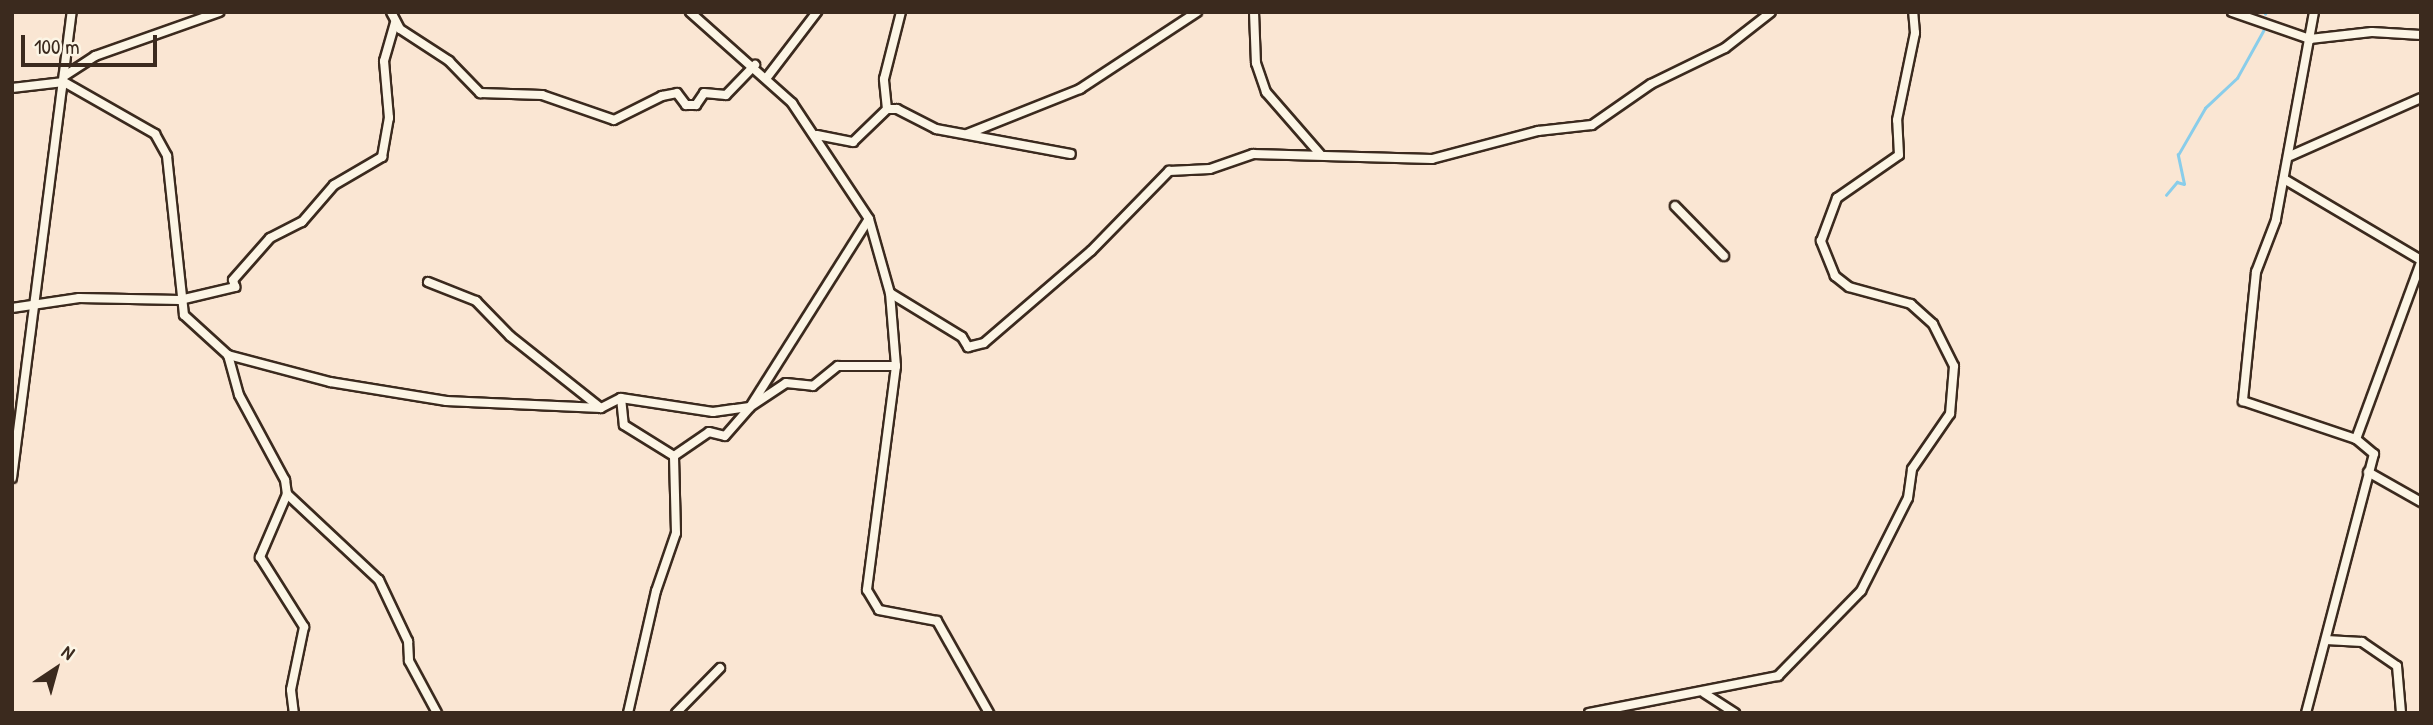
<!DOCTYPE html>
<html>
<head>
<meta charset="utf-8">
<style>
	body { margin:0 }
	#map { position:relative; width:2433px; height:725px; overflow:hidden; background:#fae6d3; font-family:"Patrick Hand",sans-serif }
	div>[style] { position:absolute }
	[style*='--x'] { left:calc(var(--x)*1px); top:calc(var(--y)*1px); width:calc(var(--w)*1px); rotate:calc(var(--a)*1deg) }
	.stream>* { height:2.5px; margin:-1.25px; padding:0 1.25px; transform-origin:1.25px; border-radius:1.25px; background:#89cdea }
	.roads { filter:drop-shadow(2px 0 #3b2a1e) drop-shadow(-2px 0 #3b2a1e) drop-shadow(0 2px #3b2a1e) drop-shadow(0 -2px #3b2a1e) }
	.minor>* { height:8px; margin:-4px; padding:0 4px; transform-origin:4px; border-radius:4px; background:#fcf5e5 }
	span { translate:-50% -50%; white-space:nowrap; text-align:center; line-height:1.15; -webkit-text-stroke:7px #fcf5e5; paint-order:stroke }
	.frame { position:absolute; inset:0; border:14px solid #3b2a1e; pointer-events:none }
	.north { position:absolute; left:21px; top:634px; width:70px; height:70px; -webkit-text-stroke:5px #fcf5e5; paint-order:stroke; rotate:36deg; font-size:19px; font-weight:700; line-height:28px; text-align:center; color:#3b2a1e }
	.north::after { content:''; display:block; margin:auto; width:24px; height:32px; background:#3b2a1e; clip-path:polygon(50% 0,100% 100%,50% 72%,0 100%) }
	.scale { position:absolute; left:21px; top:35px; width:136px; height:32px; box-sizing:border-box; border:4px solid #3b2a1e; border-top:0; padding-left:9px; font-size:21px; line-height:24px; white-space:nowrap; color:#3b2a1e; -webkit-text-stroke:5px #fcf5e5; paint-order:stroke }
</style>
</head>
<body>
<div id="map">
	<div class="stream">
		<div style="--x:2265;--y:14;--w:2;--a:-63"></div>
		<div style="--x:2166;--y:195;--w:17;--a:-50"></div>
		<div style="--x:2177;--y:182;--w:7;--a:16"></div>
		<div style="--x:2184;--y:184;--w:30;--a:-102"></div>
		<div style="--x:2178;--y:155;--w:54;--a:-60.1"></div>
		<div style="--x:2205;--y:108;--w:44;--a:-43.2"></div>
		<div style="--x:2237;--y:78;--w:54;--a:-61"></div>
	</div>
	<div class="roads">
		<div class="minor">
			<div style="--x:391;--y:12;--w:19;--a:62"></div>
			<div style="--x:400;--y:29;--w:59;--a:33.1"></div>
			<div style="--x:449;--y:61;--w:45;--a:45.9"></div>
			<div style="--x:480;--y:93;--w:62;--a:1.8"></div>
			<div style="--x:542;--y:95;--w:76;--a:19.1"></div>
			<div style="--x:614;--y:120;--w:54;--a:-26.6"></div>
			<div style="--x:662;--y:96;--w:15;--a:-11"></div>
			<div style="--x:677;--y:93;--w:15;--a:53"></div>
			<div style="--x:686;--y:105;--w:10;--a:0"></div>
			<div style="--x:696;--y:105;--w:14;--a:-56"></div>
			<div style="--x:704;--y:93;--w:22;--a:5"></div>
			<div style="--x:726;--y:95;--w:42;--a:-46"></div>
			<div style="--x:690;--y:12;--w:137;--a:41.7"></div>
			<div style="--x:792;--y:103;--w:139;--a:56.4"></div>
			<div style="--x:869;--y:219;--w:77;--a:74.2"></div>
			<div style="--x:890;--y:293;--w:73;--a:85.3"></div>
			<div style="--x:896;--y:366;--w:226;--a:97.4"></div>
			<div style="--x:867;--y:590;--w:23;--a:59"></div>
			<div style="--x:879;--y:610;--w:59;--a:10.7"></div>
			<div style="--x:937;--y:621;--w:106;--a:60.5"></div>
			<div style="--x:1254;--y:12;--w:51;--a:87.8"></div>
			<div style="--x:1256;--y:63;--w:31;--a:71"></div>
			<div style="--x:1266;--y:92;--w:82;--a:48.9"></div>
			<div style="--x:2232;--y:12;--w:83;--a:19.1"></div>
			<div style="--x:2310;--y:39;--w:62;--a:-6.4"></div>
			<div style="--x:2372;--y:32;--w:49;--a:3.5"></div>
			<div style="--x:2314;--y:12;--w:211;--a:100.4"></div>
			<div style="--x:2276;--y:220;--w:56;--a:111"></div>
			<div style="--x:2256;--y:272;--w:130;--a:95.8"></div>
			<div style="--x:2243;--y:401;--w:119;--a:18.6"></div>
			<div style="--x:66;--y:75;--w:35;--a:-33"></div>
			<div style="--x:95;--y:56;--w:132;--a:-19.5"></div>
			<div style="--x:768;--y:76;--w:81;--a:-52.6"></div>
			<div style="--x:12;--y:88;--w:52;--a:-6.6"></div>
			<div style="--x:64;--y:82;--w:105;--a:29.7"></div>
			<div style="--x:155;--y:134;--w:25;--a:61"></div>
			<div style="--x:167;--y:156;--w:160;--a:83.9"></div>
			<div style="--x:184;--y:315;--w:59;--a:42.3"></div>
			<div style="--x:228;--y:355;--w:106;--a:14.8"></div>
			<div style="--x:330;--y:382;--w:118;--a:9.3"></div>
			<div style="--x:446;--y:401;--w:155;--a:2.6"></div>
			<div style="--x:601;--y:408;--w:22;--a:-27"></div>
			<div style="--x:621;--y:398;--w:93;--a:8.7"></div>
			<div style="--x:713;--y:412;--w:37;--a:-8"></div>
			<div style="--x:750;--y:407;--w:43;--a:-33.7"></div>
			<div style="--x:786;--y:383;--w:27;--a:6"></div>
			<div style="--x:813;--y:386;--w:32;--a:-39"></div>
			<div style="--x:838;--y:366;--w:58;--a:0"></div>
			<div style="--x:887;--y:109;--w:30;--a:-96"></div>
			<div style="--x:884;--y:79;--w:69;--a:-75.8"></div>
			<div style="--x:967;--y:134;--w:122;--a:-21.7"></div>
			<div style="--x:1080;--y:89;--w:140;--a:-33.3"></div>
			<div style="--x:817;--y:135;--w:37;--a:11"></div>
			<div style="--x:853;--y:142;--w:47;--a:-44.1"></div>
			<div style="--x:887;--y:109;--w:10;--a:0"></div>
			<div style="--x:897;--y:109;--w:44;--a:27.1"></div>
			<div style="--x:936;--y:129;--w:137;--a:10.5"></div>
			<div style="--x:2290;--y:156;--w:143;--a:-23.9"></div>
			<div style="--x:2284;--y:179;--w:159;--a:30.6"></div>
			<div style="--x:1675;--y:206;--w:70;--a:45.6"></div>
			<div style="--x:428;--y:282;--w:52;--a:21.6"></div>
			<div style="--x:476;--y:301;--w:49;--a:45.8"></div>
			<div style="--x:510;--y:336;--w:116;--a:38.4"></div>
			<div style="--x:890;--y:293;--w:84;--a:31.4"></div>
			<div style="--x:962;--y:337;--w:12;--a:59"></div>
			<div style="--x:968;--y:347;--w:16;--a:-14"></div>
			<div style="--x:984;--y:343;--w:141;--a:-40.7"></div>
			<div style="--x:1091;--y:251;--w:112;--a:-45.7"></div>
			<div style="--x:1169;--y:171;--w:41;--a:-2.8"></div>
			<div style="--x:1210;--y:169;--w:46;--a:-19.2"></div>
			<div style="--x:1253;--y:154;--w:179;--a:1.6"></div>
			<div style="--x:1432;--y:159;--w:110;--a:-14.8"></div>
			<div style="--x:1538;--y:131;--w:54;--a:-6.3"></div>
			<div style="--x:1592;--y:125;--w:72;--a:-34.8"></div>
			<div style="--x:1651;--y:84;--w:82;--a:-25.9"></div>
			<div style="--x:1725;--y:48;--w:58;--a:-38"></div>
			<div style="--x:12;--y:308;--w:68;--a:-8.5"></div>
			<div style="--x:79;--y:298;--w:101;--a:1.1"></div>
			<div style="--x:180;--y:300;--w:57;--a:-13.3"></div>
			<div style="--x:235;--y:287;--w:7;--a:-106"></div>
			<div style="--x:233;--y:280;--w:56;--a:-48.6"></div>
			<div style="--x:270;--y:238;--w:36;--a:-27"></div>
			<div style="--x:302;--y:222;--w:49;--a:-49.1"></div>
			<div style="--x:334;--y:185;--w:56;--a:-30.3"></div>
			<div style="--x:382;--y:157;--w:40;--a:-80"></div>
			<div style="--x:389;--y:118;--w:57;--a:-95"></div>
			<div style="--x:384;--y:61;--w:40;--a:-74"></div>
			<div style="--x:228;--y:355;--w:41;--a:74.6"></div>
			<div style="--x:239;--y:395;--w:97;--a:61.6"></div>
			<div style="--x:285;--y:480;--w:14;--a:82"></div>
			<div style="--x:287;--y:494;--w:69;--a:113.2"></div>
			<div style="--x:260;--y:557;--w:83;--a:57.8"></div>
			<div style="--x:304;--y:627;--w:64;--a:101.7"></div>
			<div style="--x:291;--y:690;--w:23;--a:83"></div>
			<div style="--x:621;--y:398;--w:27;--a:84"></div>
			<div style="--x:624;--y:425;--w:59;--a:31.8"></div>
			<div style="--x:2368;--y:472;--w:61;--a:29.5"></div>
			<div style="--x:12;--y:478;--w:470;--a:-82.7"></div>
			<div style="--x:287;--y:494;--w:126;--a:43.1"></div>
			<div style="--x:379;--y:580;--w:68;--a:64.6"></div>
			<div style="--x:408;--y:641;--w:20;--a:87"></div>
			<div style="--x:409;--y:661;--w:59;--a:61.7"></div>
			<div style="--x:2326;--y:640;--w:36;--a:3"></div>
			<div style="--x:2362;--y:642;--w:42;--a:34.4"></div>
			<div style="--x:2397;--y:666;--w:47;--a:85.1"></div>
			<div style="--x:1704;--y:693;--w:37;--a:33"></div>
			<div style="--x:628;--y:713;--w:125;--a:-77.1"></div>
			<div style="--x:656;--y:591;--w:61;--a:-71"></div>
			<div style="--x:676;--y:533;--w:77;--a:-91.5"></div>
			<div style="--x:674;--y:456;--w:42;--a:-34.4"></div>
			<div style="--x:709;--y:432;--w:16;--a:14"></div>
			<div style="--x:725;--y:436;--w:38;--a:-49"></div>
			<div style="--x:750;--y:407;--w:222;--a:-57.7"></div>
			<div style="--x:676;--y:713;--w:63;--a:-45.6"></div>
			<div style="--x:1589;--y:713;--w:193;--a:-11.1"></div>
			<div style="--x:1778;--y:676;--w:119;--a:-45.7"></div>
			<div style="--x:1861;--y:591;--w:104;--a:-63.2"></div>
			<div style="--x:1908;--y:498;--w:29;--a:-82"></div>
			<div style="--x:1912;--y:469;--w:67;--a:-55.4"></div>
			<div style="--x:1950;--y:414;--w:48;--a:-85.2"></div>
			<div style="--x:1954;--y:366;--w:47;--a:-116.6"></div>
			<div style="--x:1933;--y:324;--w:30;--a:-138"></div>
			<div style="--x:1911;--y:304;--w:64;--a:-164.7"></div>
			<div style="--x:1849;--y:287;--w:18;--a:-142"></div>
			<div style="--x:1835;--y:276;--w:38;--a:-112"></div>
			<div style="--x:1821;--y:241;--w:46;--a:-69.6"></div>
			<div style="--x:1837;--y:198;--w:75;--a:-34.7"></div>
			<div style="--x:1899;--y:155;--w:35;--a:-93"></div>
			<div style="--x:1897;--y:120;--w:89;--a:-78.3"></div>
			<div style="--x:1915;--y:33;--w:21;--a:-95"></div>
			<div style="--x:2306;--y:713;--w:268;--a:-75.3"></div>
			<div style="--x:2374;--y:454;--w:23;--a:-140"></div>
			<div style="--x:2356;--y:439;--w:189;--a:-69.8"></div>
		</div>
	</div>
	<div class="frame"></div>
	<div class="north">N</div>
	<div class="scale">100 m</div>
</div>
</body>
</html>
